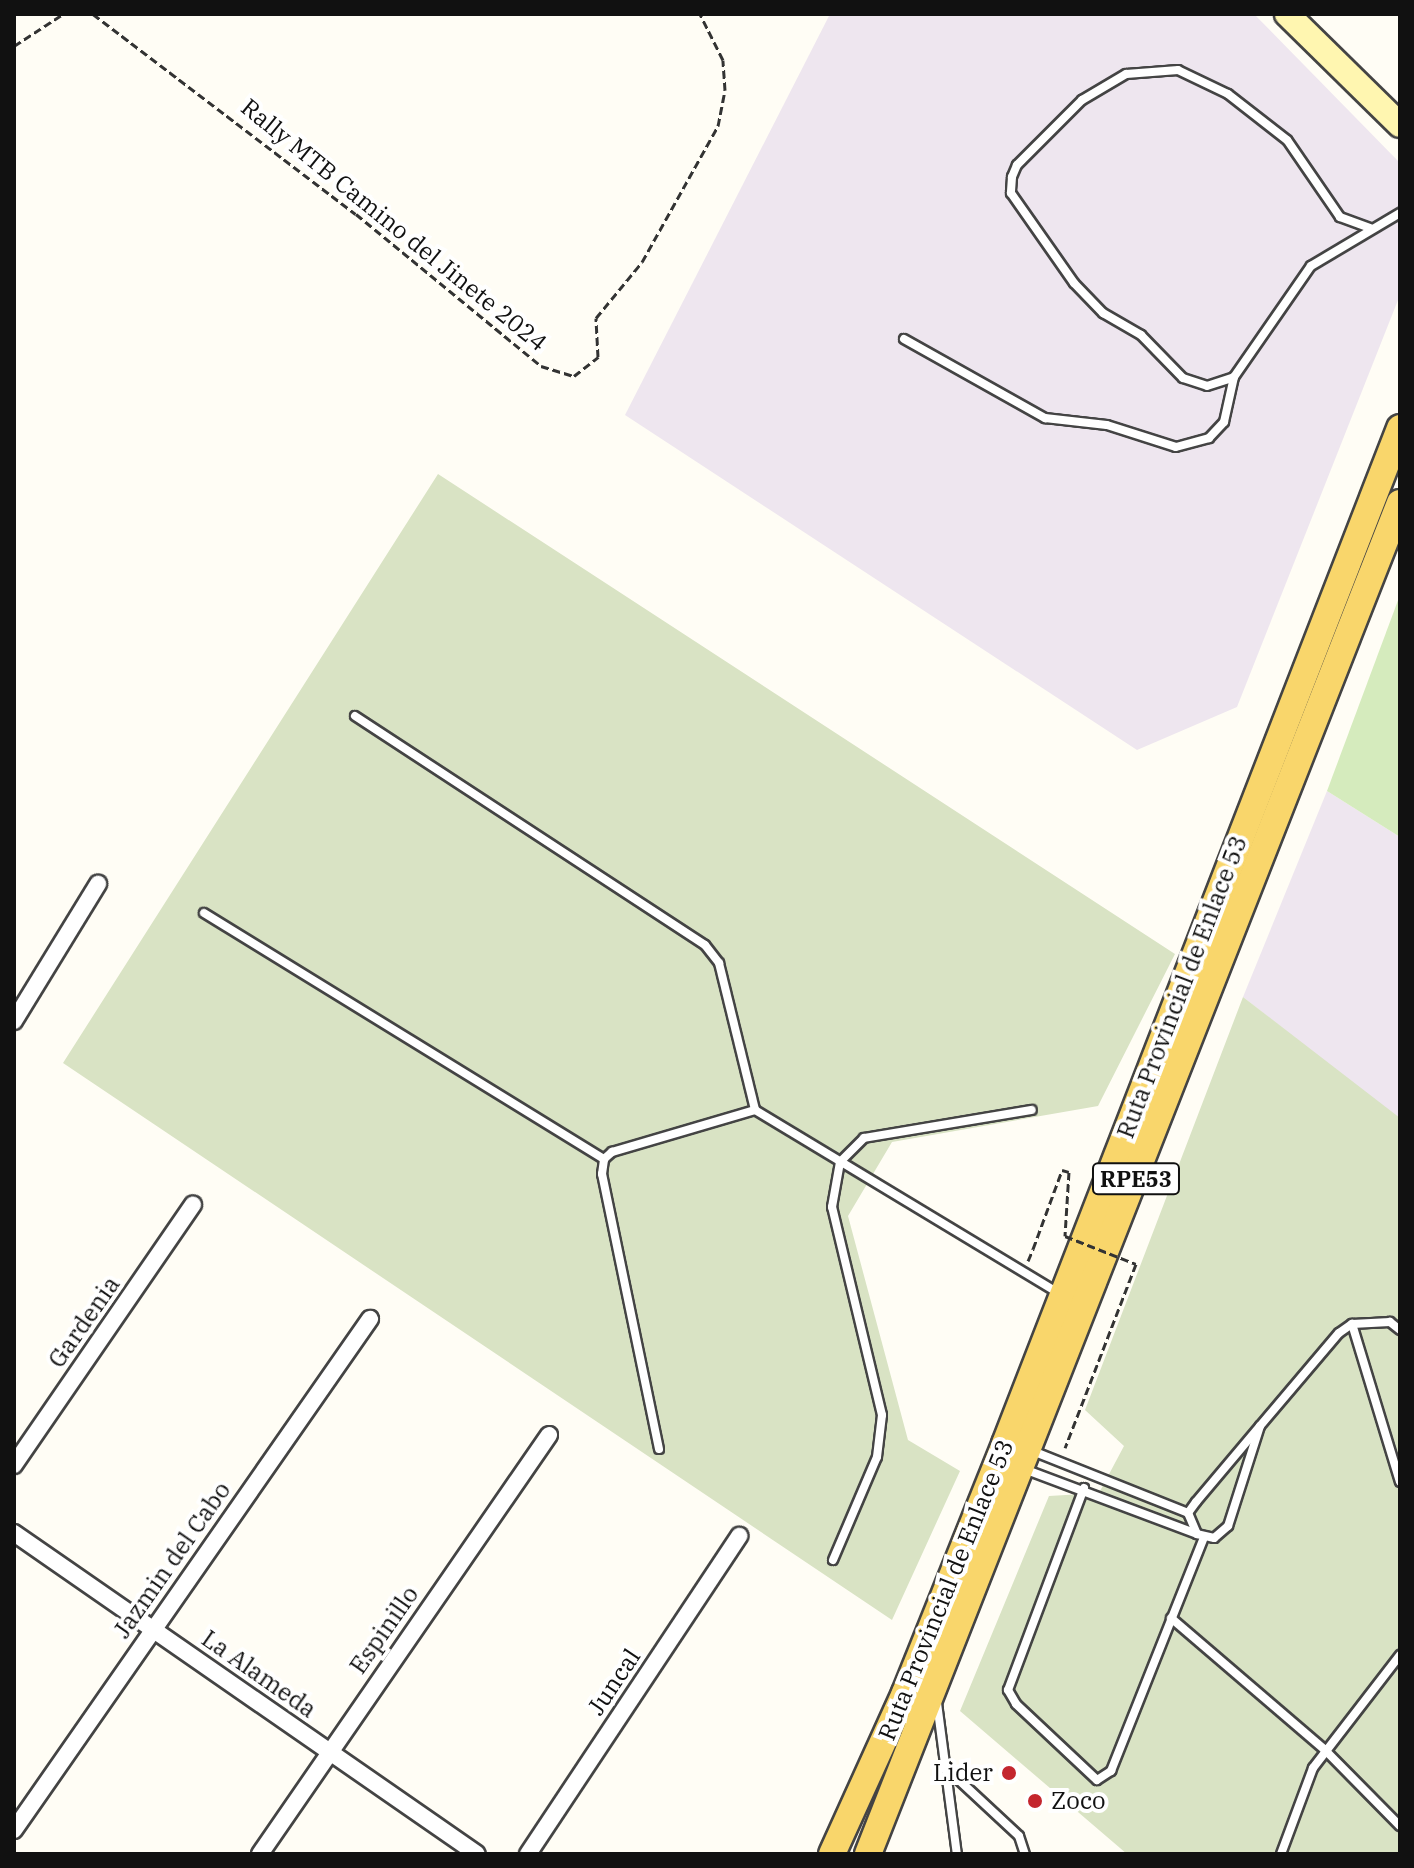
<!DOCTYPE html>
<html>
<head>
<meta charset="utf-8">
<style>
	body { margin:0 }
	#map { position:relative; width:1414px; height:1868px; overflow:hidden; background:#fffdf5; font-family:"IBM Plex Serif",serif }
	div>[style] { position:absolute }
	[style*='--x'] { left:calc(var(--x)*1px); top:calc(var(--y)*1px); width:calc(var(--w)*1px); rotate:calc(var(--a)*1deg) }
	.industrial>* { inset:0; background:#eee6ef }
	.green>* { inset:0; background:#d5ebbd }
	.cemetery>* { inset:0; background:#d9e3c4 }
	.path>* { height:3px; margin-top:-1.5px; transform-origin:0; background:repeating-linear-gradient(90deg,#333 0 8px,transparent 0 12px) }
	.roads { filter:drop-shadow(2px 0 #444) drop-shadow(-2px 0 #444) drop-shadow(0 2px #444) drop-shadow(0 -2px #444) }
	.lane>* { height:8px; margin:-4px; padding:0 4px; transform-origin:4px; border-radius:4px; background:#fff }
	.street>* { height:16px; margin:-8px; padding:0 8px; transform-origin:8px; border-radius:8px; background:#fff }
	.secondary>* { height:24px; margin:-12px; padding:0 12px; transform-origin:12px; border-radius:12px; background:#fff6b0 }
	.primary>* { height:26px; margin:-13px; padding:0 13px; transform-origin:13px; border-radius:13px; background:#f9d66b }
	.path-bridge>* { height:3px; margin-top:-1.5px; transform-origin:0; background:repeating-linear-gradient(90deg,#333 0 8px,transparent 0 12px) }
	.dots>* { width:22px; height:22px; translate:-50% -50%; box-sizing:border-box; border:4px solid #fff; border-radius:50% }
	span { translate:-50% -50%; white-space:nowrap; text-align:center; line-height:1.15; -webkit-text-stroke:8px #fff; paint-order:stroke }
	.shield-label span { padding:2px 6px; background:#fff; border:2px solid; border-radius:6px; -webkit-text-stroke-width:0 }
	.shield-label { font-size:22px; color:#111; font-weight:700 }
	.street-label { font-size:24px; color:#111 }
	.poi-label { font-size:24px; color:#111 }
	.right { translate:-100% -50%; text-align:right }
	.left { translate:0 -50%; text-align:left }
	.frame { position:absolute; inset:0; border:16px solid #111; pointer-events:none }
</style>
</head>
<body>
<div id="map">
	<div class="industrial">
		<div style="clip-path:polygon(830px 14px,1254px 14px,1400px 163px,1400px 295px,1237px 707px,1137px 750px,625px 415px)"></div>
		<div style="clip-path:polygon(1327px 791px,1400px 837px,1400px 1121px,1243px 997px)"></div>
	</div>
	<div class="green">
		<div style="clip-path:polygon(1400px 595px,1400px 837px,1327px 791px)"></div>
	</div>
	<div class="cemetery">
		<div style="clip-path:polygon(438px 474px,1175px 954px,1098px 1106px,892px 1142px,848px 1216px,908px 1440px,960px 1471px,892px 1620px,63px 1063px)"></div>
		<div style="clip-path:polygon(1243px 997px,1400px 1118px,1400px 1854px,1127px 1854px,960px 1711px,1049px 1496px,1099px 1493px,1124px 1446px,1085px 1410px)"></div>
	</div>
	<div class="path">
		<div style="--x:93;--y:14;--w:330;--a:37.3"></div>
		<div style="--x:356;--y:214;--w:239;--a:39.4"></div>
		<div style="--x:541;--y:366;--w:34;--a:17"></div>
		<div style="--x:574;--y:376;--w:31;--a:-38"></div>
		<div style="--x:598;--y:357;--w:39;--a:-93"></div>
		<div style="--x:596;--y:318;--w:72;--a:-50.6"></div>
		<div style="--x:642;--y:262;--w:156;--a:-60.8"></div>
		<div style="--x:718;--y:126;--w:37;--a:-79"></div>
		<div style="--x:725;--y:90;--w:30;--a:-94"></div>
		<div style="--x:723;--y:60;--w:51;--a:-116.6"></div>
		<div style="--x:14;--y:46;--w:59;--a:-33.1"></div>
		<div style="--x:1028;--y:1261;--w:13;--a:-67"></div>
	</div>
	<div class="roads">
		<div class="lane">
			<div style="--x:1370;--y:228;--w:32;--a:-160"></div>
			<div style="--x:1340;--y:217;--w:93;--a:-124.5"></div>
			<div style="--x:1287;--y:140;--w:75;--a:-142.1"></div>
			<div style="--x:1228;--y:94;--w:55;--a:-154.4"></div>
			<div style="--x:1178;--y:70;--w:52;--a:175.6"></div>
			<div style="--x:1126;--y:74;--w:51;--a:149.4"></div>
			<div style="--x:1082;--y:100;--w:92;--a:135"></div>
			<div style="--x:1017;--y:165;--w:13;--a:113"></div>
			<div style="--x:1012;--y:177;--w:16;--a:94"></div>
			<div style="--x:1011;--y:193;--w:110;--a:55"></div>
			<div style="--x:1074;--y:283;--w:42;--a:46"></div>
			<div style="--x:1103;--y:313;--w:44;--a:30.1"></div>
			<div style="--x:1141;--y:335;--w:60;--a:45.7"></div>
			<div style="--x:1183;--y:378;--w:25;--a:18"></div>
			<div style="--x:1207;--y:386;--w:28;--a:-18"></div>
			<div style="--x:1234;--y:377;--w:135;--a:-55.3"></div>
			<div style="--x:1311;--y:266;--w:104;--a:-30.8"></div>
			<div style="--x:904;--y:339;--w:162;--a:29.3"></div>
			<div style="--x:1045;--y:418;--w:62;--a:6.4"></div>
			<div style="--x:1107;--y:425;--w:72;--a:17.7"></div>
			<div style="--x:1176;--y:447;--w:34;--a:-15"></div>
			<div style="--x:1209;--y:438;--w:22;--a:-47"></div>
			<div style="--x:1224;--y:422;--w:46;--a:-77.5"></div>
			<div style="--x:355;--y:716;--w:418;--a:33.2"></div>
			<div style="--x:705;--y:945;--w:23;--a:52"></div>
			<div style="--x:719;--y:963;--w:151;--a:76.2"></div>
			<div style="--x:755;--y:1110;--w:354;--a:31.1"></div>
			<div style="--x:204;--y:913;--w:470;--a:31.6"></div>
			<div style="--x:1400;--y:1330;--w:13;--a:-141"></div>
			<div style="--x:1390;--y:1322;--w:38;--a:177"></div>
			<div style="--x:1352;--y:1324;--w:165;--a:73.1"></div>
			<div style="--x:1260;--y:1426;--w:105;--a:107.7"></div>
			<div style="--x:1228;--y:1526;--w:18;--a:139"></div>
			<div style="--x:1214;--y:1538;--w:17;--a:-167"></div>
			<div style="--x:1197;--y:1534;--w:23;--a:-113"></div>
			<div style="--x:1188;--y:1513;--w:14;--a:-54"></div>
			<div style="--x:1196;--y:1502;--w:99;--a:-49.9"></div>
			<div style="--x:1260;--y:1426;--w:122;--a:-49.7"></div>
			<div style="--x:1339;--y:1333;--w:16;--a:-35"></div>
			<div style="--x:659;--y:1449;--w:281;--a:-101.7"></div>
			<div style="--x:602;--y:1174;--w:15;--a:-82"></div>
			<div style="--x:604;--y:1159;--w:11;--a:-41"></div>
			<div style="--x:612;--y:1152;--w:149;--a:-16.4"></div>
			<div style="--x:1030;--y:1450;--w:170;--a:21.7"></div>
			<div style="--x:1024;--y:1469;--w:185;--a:20.6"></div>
			<div style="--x:1084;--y:1488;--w:216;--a:110.6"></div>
			<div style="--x:1008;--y:1690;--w:16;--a:60"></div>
			<div style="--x:1016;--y:1704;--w:111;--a:43.2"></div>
			<div style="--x:1097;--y:1780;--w:17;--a:-33"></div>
			<div style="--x:1111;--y:1771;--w:252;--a:-68.3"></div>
			<div style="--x:833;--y:1560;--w:112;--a:-66.9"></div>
			<div style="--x:877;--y:1457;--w:42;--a:-83.2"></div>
			<div style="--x:882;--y:1415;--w:214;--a:-103.5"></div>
			<div style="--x:832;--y:1207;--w:46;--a:-79.9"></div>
			<div style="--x:840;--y:1162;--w:34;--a:-45"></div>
			<div style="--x:864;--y:1138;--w:170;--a:-9.5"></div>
			<div style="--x:1171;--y:1618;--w:201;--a:40.6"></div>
			<div style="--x:1324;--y:1749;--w:108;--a:45.4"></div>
			<div style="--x:937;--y:1703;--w:152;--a:82.5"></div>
			<div style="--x:947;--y:1769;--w:98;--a:42.9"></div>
			<div style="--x:1019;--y:1836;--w:19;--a:72"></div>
			<div style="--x:1281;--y:1854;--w:92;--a:-69.6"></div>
			<div style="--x:1313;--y:1768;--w:143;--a:-52.4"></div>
		</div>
		<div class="street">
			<div style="--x:14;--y:1021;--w:161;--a:-58.5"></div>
			<div style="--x:14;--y:1465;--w:316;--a:-55.5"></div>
			<div style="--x:14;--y:1533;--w:563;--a:34.73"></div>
			<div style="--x:14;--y:1830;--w:623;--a:-55.14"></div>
			<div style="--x:260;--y:1854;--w:509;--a:-55.4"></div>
			<div style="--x:528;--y:1854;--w:382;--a:-56.4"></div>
		</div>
		<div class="secondary">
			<div style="--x:1287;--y:14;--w:158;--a:44.5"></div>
		</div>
		<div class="primary">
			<div style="--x:832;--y:1854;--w:177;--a:-65.6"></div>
			<div style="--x:905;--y:1693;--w:268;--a:-68.1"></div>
			<div style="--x:1005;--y:1444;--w:1090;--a:-68.75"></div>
			<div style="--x:868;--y:1854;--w:1452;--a:-68.51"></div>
		</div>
	</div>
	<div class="path-bridge">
		<div style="--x:1033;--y:1249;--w:84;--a:-69.8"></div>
		<div style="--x:1062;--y:1170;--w:7;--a:16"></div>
		<div style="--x:1069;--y:1172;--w:64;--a:93.6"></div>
		<div style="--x:1065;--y:1236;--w:76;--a:21.5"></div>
		<div style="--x:1136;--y:1264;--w:197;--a:111.1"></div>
	</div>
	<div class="dots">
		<div style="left:1009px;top:1773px;background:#c4262e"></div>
		<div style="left:1035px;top:1801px;background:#c4262e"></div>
	</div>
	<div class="shield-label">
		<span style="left:1136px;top:1179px">RPE53</span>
	</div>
	<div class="street-label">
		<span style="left:394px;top:225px;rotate:39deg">Rally MTB Camino del Jinete 2024</span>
		<span style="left:1182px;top:987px;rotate:-69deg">Ruta Provincial de Enlace 53</span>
		<span style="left:84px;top:1322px;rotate:-55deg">Gardenia</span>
		<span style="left:172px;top:1560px;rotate:-55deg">Jazmin del Cabo</span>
		<span style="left:946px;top:1590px;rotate:-68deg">Ruta Provincial de Enlace 53</span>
		<span style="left:384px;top:1630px;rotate:-55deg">Espinillo</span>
		<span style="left:259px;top:1674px;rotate:35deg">La Alameda</span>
		<span style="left:614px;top:1682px;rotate:-56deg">Juncal</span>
	</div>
	<div class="poi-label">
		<span class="right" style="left:993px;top:1773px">Lider</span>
		<span class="left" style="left:1051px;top:1801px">Zoco</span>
	</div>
	<div class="frame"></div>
</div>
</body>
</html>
